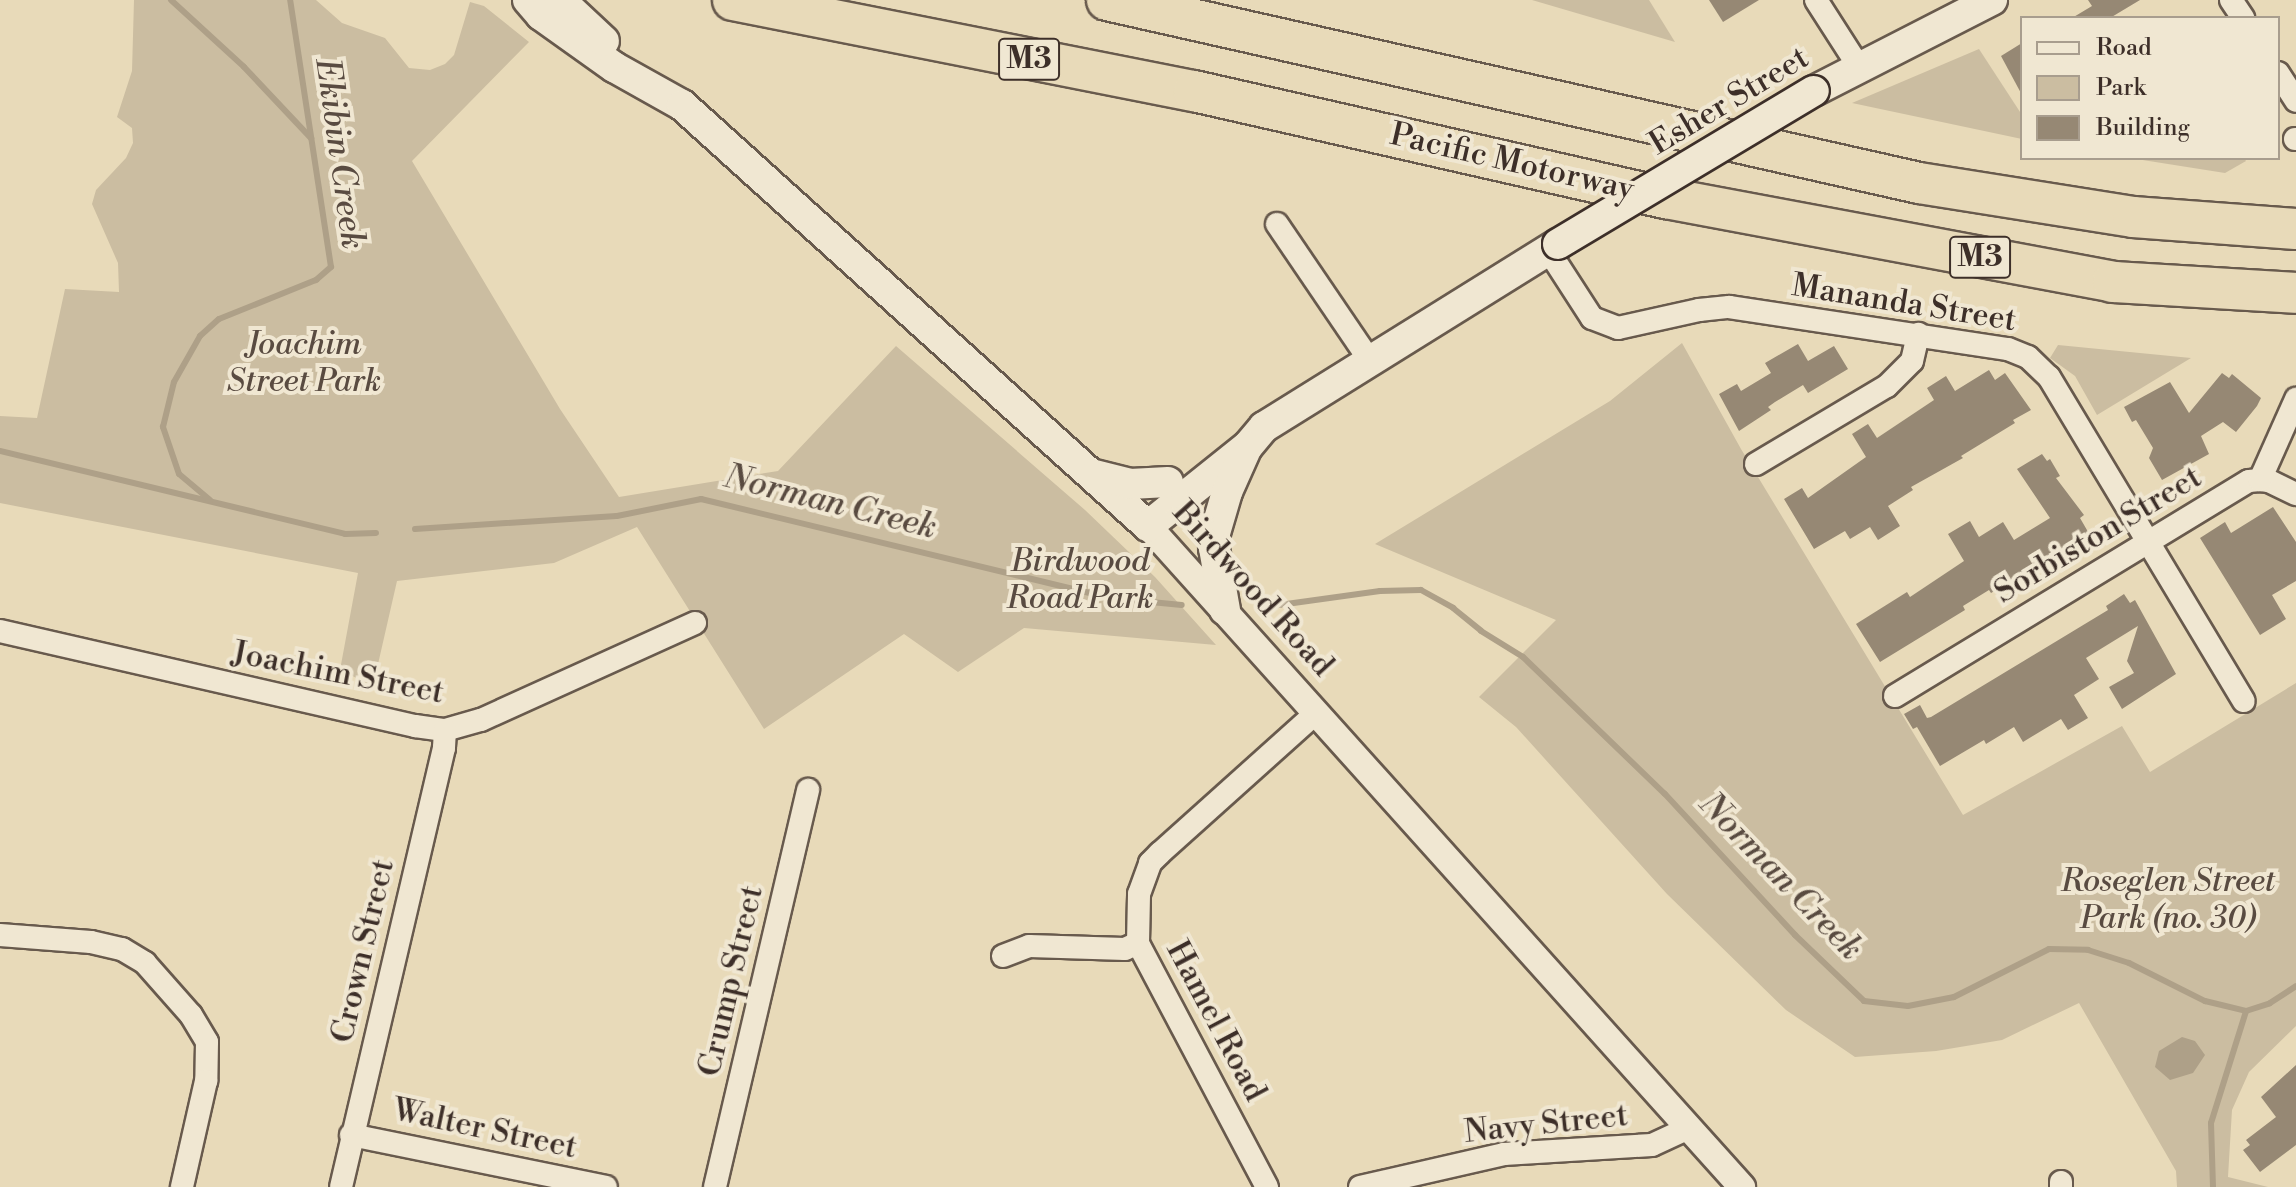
<!DOCTYPE html>
<html>
<head>
<meta charset="utf-8">
<style>
	body { margin:0 }
	#map { position:relative; width:2296px; height:1187px; overflow:hidden; background:#e8dab9; font-family:"Libre Bodoni",serif }
	div>[style] { position:absolute }
	[style*='--x'] { left:calc(var(--x)*1px); top:calc(var(--y)*1px); width:calc(var(--w)*1px); rotate:calc(var(--a)*1deg) }
	.green>* { inset:0; background:#cbbda1 }
	.water>* { inset:0; background:#aea088 }
	.stream>* { height:6px; margin:-3px; padding:0 3px; transform-origin:3px; border-radius:3px; background:#aea088 }
	.building>* { inset:0; background:#968874 }
	.roads { filter:drop-shadow(2px 0 #685a4d) drop-shadow(-2px 0 #685a4d) drop-shadow(0 2px #685a4d) drop-shadow(0 -2px #685a4d) }
	.minor>* { height:22px; margin:-11px; padding:0 11px; transform-origin:11px; border-radius:11px; background:#f0e7d2 }
	.tertiary>* { height:26px; margin:-13px; padding:0 13px; transform-origin:13px; border-radius:13px; background:#f0e7d2 }
	.secondary>* { height:30px; margin:-15px; padding:0 15px; transform-origin:15px; border-radius:15px; background:#f0e7d2 }
	.motorway>* { height:40px; margin:-20px; padding:0 20px; transform-origin:20px; border-radius:20px; background:#e8dab9 }
	.bridges { filter:drop-shadow(2px 0 #3d2f29) drop-shadow(-2px 0 #3d2f29) drop-shadow(0 2px #3d2f29) drop-shadow(0 -2px #3d2f29) }
	.secondary-bridge>* { height:30px; margin:-15px; padding:0 15px; transform-origin:15px; border-radius:15px; background:#f0e7d2 }
	span { translate:-50% -50%; white-space:nowrap; text-align:center; line-height:1.15; -webkit-text-stroke:8px #f0e7d2; paint-order:stroke }
	.shield-label span { padding:2px 6px; background:#f0e7d2; border:2px solid; border-radius:6px; -webkit-text-stroke-width:0 }
	.shield-label { font-size:30px; color:#3d2f29; font-weight:700 }
	.street-label { font-size:32px; color:#3d2f29 }
	.park-label { font-size:32px; color:#594b41; font-style:italic }
	.water-label { font-size:34px; color:#594b41; font-style:italic }
	.legend { position:absolute; left:2020px; top:16px; width:260px; height:144px; box-sizing:border-box; background:#f0e7d2; border:2px solid #a89d8e; margin:0; padding:10px 14px; list-style:none; font-size:24px; color:#3d2f29 }
	.legend li { display:flex; align-items:center; gap:16px; height:40px }
	.legend b { width:40px; border:2px solid #a89d8e }
</style>
</head>
<body>
<div id="map">
	<div class="green">
		<div style="clip-path:polygon(134px 0,316px 0,342px 23px,385px 38px,409px 68px,430px 70px,445px 64px,454px 55px,470px 2px,484px 6px,529px 42px,412px 161px,560px 409px,619px 497px,778px 471px,896px 346px,1085px 510px,1155px 577px,1216px 645px,1024px 628px,958px 672px,904px 634px,764px 729px,637px 527px,554px 563px,397px 581px,373px 686px,340px 670px,358px 573px,0 503px,0 416px,37px 418px,65px 289px,119px 292px,118px 263px,92px 204px,96px 190px,126px 158px,133px 143px,132px 128px,117px 117px,132px 71px)"></div>
		<div style="clip-path:polygon(1532px 0,1649px 0,1675px 42px)"></div>
		<div style="clip-path:polygon(1979px 49px,2022px 115px,2022px 139px,1852px 103px)"></div>
		<div style="clip-path:polygon(2130px 158px,2244px 158px,2246px 161px,2225px 173px)"></div>
		<div style="clip-path:polygon(1682px 343px,1741px 449px,1963px 815px,2122px 726px,2150px 772px,2296px 683px,2296px 1026px,2249px 1072px,2232px 1110px,2228px 1177px,2268px 1187px,2177px 1187px,2176px 1171px,2079px 1003px,2002px 1040px,1936px 1051px,1855px 1057px,1786px 1010px,1667px 894px,1516px 727px,1479px 697px,1556px 620px,1375px 544px,1610px 401px)"></div>
		<div style="clip-path:polygon(2058px 345px,2191px 358px,2097px 415px,2075px 376px,2050px 358px)"></div>
	</div>
	<div class="water">
		<div style="clip-path:polygon(2182px 1037px,2195px 1041px,2205px 1055px,2193px 1073px,2170px 1080px,2155px 1067px,2159px 1051px)"></div>
	</div>
	<div class="stream">
		<div style="--x:171;--y:0;--w:99;--a:42.5"></div>
		<div style="--x:244;--y:67;--w:98;--a:46.7"></div>
		<div style="--x:0;--y:451;--w:355;--a:13.5"></div>
		<div style="--x:345;--y:534;--w:31;--a:-2"></div>
		<div style="--x:210;--y:500;--w:40;--a:-140"></div>
		<div style="--x:179;--y:474;--w:50;--a:-108.8"></div>
		<div style="--x:163;--y:427;--w:46;--a:-76.3"></div>
		<div style="--x:174;--y:382;--w:53;--a:-60.5"></div>
		<div style="--x:200;--y:336;--w:25;--a:-42"></div>
		<div style="--x:219;--y:319;--w:105;--a:-21.9"></div>
		<div style="--x:316;--y:280;--w:20;--a:-41"></div>
		<div style="--x:331;--y:267;--w:270;--a:-98.7"></div>
		<div style="--x:415;--y:529;--w:202;--a:-3.7"></div>
		<div style="--x:617;--y:516;--w:86;--a:-11.4"></div>
		<div style="--x:701;--y:499;--w:421;--a:13.6"></div>
		<div style="--x:1110;--y:598;--w:72;--a:5.6"></div>
		<div style="--x:1272;--y:606;--w:109;--a:-7.9"></div>
		<div style="--x:1380;--y:591;--w:41;--a:-1.4"></div>
		<div style="--x:1421;--y:590;--w:37;--a:29"></div>
		<div style="--x:1453;--y:608;--w:36;--a:39"></div>
		<div style="--x:1481;--y:631;--w:49;--a:31.8"></div>
		<div style="--x:1523;--y:657;--w:197;--a:44"></div>
		<div style="--x:1665;--y:794;--w:192;--a:47.3"></div>
		<div style="--x:1795;--y:935;--w:95;--a:43.7"></div>
		<div style="--x:1864;--y:1001;--w:44;--a:6.5"></div>
		<div style="--x:1908;--y:1006;--w:47;--a:-11.1"></div>
		<div style="--x:1954;--y:997;--w:106;--a:-26.8"></div>
		<div style="--x:2049;--y:949;--w:39;--a:1"></div>
		<div style="--x:2088;--y:950;--w:43;--a:17.6"></div>
		<div style="--x:2129;--y:963;--w:85;--a:26.6"></div>
		<div style="--x:2205;--y:1001;--w:42;--a:13.7"></div>
		<div style="--x:2246;--y:1011;--w:25;--a:-18"></div>
		<div style="--x:2270;--y:1003;--w:31;--a:-33"></div>
		<div style="--x:2213;--y:1187;--w:64;--a:-91.8"></div>
		<div style="--x:2211;--y:1123;--w:117;--a:-72.6"></div>
	</div>
	<div class="building">
		<div style="clip-path:polygon(1709px 0,1759px 0,1723px 22px)"></div>
		<div style="clip-path:polygon(2088px 0,2140px 0,2110px 18px,2072px 18px,2092px 6px)"></div>
		<div style="clip-path:polygon(2022px 43px,2022px 95px,2001px 56px)"></div>
		<div style="clip-path:polygon(1798px 344px,1808px 361px,1834px 346px,1848px 369px,1808px 393px,1803px 385px,1775px 402px,1768px 407px,1771px 410px,1739px 431px,1719px 394px,1737px 384px,1741px 391px,1771px 373px,1765px 363px)"></div>
		<div style="clip-path:polygon(1989px 370px,1995px 380px,2005px 373px,2031px 410px,2013px 420px,2015px 423px,1961px 456px,1963px 458px,1911px 487px,1913px 490px,1888px 506px,1900px 526px,1878px 540px,1870px 527px,1850px 539px,1845px 531px,1814px 549px,1784px 499px,1802px 488px,1808px 498px,1866px 457px,1852px 434px,1868px 424px,1877px 438px,1934px 400px,1927px 388px,1946px 376px,1955px 391px)"></div>
		<div style="clip-path:polygon(2222px 373px,2229px 378px,2232px 374px,2261px 398px,2257px 406px,2236px 432px,2223px 422px,2201px 436px,2209px 454px,2162px 480px,2149px 458px,2153px 448px,2136px 420px,2132px 422px,2124px 407px,2170px 382px,2189px 413px)"></div>
		<div style="clip-path:polygon(2042px 454px,2047px 461px,2050px 459px,2060px 476px,2056px 478px,2084px 515px,2080px 518px,2091px 537px,2013px 584px,2011px 581px,1991px 593px,1989px 590px,1963px 606px,1965px 610px,1880px 662px,1856px 624px,1907px 592px,1910px 597px,1964px 561px,1948px 534px,1970px 521px,1979px 537px,2003px 522px,2014px 540px,2050px 518px,2017px 469px)"></div>
		<div style="clip-path:polygon(2273px 507px,2296px 542px,2296px 581px,2272px 595px,2286px 619px,2260px 635px,2200px 538px,2225px 522px,2231px 533px)"></div>
		<div style="clip-path:polygon(2124px 594px,2130px 603px,2135px 600px,2176px 674px,2122px 709px,2109px 687px,2134px 673px,2127px 661px,2138px 626px,2086px 658px,2099px 679px,2074px 695px,2088px 718px,2068px 730px,2061px 719px,2023px 742px,2014px 727px,1986px 744px,1984px 740px,1940px 766px,1917px 727px,1913px 729px,1904px 714px,1920px 705px,1927px 718px,1931px 717px,2108px 610px,2106px 606px)"></div>
		<div style="clip-path:polygon(2296px 1065px,2296px 1145px,2260px 1172px,2243px 1150px,2250px 1145px,2246px 1140px,2276px 1117px,2261px 1097px)"></div>
	</div>
	<div class="roads">
		<div class="minor">
			<div style="--x:1816;--y:0;--w:80;--a:57.3"></div>
			<div style="--x:2231;--y:0;--w:22;--a:56"></div>
			<div style="--x:2278;--y:73;--w:33;--a:57"></div>
			<div style="--x:2295;--y:139;--w:1;--a:0"></div>
			<div style="--x:1277;--y:224;--w:166;--a:55.8"></div>
			<div style="--x:1548;--y:250;--w:81;--a:57.1"></div>
			<div style="--x:1592;--y:318;--w:28;--a:21"></div>
			<div style="--x:1618;--y:328;--w:83;--a:-12.5"></div>
			<div style="--x:1699;--y:310;--w:30;--a:-6"></div>
			<div style="--x:1729;--y:307;--w:282;--a:8.6"></div>
			<div style="--x:2008;--y:349;--w:22;--a:22"></div>
			<div style="--x:2028;--y:357;--w:29;--a:44"></div>
			<div style="--x:2049;--y:377;--w:378;--a:59"></div>
			<div style="--x:1756;--y:464;--w:152;--a:-30.8"></div>
			<div style="--x:1887;--y:386;--w:35;--a:-45"></div>
			<div style="--x:1912;--y:361;--w:28;--a:-77"></div>
			<div style="--x:2260;--y:480;--w:9;--a:6"></div>
			<div style="--x:2269;--y:481;--w:30;--a:26"></div>
			<div style="--x:0;--y:631;--w:426;--a:12.9"></div>
			<div style="--x:415;--y:726;--w:30;--a:8"></div>
			<div style="--x:445;--y:730;--w:37;--a:-16"></div>
			<div style="--x:481;--y:720;--w:235;--a:-24.4"></div>
			<div style="--x:1895;--y:696;--w:414;--a:-31.3"></div>
			<div style="--x:2249;--y:481;--w:11;--a:-5"></div>
			<div style="--x:2260;--y:480;--w:89;--a:-66"></div>
			<div style="--x:0;--y:935;--w:91;--a:4.4"></div>
			<div style="--x:91;--y:942;--w:32;--a:13"></div>
			<div style="--x:122;--y:949;--w:27;--a:31"></div>
			<div style="--x:145;--y:963;--w:69;--a:48.5"></div>
			<div style="--x:191;--y:1015;--w:31;--a:59"></div>
			<div style="--x:207;--y:1042;--w:39;--a:91"></div>
			<div style="--x:206;--y:1081;--w:109;--a:102.8"></div>
			<div style="--x:1003;--y:956;--w:28;--a:-21"></div>
			<div style="--x:1029;--y:946;--w:96;--a:1.8"></div>
			<div style="--x:1125;--y:949;--w:14;--a:-25"></div>
			<div style="--x:351;--y:1135;--w:260;--a:11.5"></div>
			<div style="--x:2061;--y:1182;--w:5;--a:90"></div>
			<div style="--x:341;--y:1187;--w:451;--a:-76.8"></div>
			<div style="--x:444;--y:748;--w:18;--a:-87"></div>
			<div style="--x:715;--y:1187;--w:408;--a:-76.8"></div>
			<div style="--x:1267;--y:1187;--w:276;--a:-117.9"></div>
			<div style="--x:1138;--y:943;--w:49;--a:-88.8"></div>
			<div style="--x:1139;--y:894;--w:33;--a:-70"></div>
			<div style="--x:1150;--y:863;--w:14;--a:-45"></div>
			<div style="--x:1160;--y:853;--w:210;--a:-41.9"></div>
			<div style="--x:1360;--y:1187;--w:148;--a:-12.9"></div>
			<div style="--x:1504;--y:1154;--w:148;--a:-3.5"></div>
			<div style="--x:1652;--y:1145;--w:41;--a:-24.7"></div>
		</div>
		<div class="tertiary">
			<div style="--x:1148;--y:526;--w:889;--a:48.06"></div>
		</div>
		<div class="secondary">
			<div style="--x:528;--y:0;--w:20;--a:49"></div>
			<div style="--x:541;--y:15;--w:90;--a:35.5"></div>
			<div style="--x:614;--y:67;--w:78;--a:29.2"></div>
			<div style="--x:682;--y:105;--w:628;--a:42.1"></div>
			<div style="--x:1148;--y:526;--w:128;--a:-38.7"></div>
			<div style="--x:1248;--y:446;--w:25;--a:-50"></div>
			<div style="--x:1264;--y:427;--w:346;--a:-31.9"></div>
			<div style="--x:560;--y:0;--w:60;--a:43"></div>
			<div style="--x:1814;--y:91;--w:200;--a:-27.1"></div>
			<div style="--x:1095;--y:475;--w:36;--a:14"></div>
			<div style="--x:1130;--y:484;--w:38;--a:-3"></div>
			<div style="--x:1225;--y:610;--w:63;--a:-100.1"></div>
			<div style="--x:1214;--y:548;--w:15;--a:-86"></div>
			<div style="--x:1215;--y:533;--w:43;--a:-73.7"></div>
			<div style="--x:1227;--y:492;--w:49;--a:-66"></div>
		</div>
		<div class="motorway">
			<div style="--x:733;--y:0;--w:470;--a:11.2"></div>
			<div style="--x:1194;--y:91;--w:484;--a:12.8"></div>
			<div style="--x:1666;--y:198;--w:455;--a:10.6"></div>
			<div style="--x:2113;--y:282;--w:183;--a:3.4"></div>
			<div style="--x:1107;--y:0;--w:832;--a:12.7"></div>
			<div style="--x:1919;--y:183;--w:217;--a:9"></div>
			<div style="--x:2133;--y:217;--w:163;--a:4.2"></div>
		</div>
	</div>
	<div class="bridges">
		<div class="secondary-bridge">
			<div style="--x:1558;--y:244;--w:298;--a:-30.9"></div>
		</div>
	</div>
	<div class="shield-label">
		<span style="left:1029px;top:59px">M3</span>
		<span style="left:1980px;top:257px">M3</span>
	</div>
	<div class="street-label">
		<span style="left:1729px;top:101px;rotate:-31deg">Esher Street</span>
		<span style="left:1512px;top:162px;rotate:13deg">Pacific Motorway</span>
		<span style="left:1904px;top:303px;rotate:9deg">Mananda Street</span>
		<span style="left:2098px;top:535px;rotate:-31deg">Sorbiston Street</span>
		<span style="left:1253px;top:589px;rotate:48deg">Birdwood Road</span>
		<span style="left:338px;top:673px;rotate:11deg">Joachim Street</span>
		<span style="left:363px;top:951px;rotate:-77deg">Crown Street</span>
		<span style="left:731px;top:981px;rotate:-77deg">Crump Street</span>
		<span style="left:1216px;top:1021px;rotate:62deg">Hamel Road</span>
		<span style="left:1546px;top:1124px;rotate:-6deg">Navy Street</span>
		<span style="left:485px;top:1129px;rotate:12deg">Walter Street</span>
	</div>
	<div class="park-label">
		<span style="left:304px;top:363px">Joachim<br>Street Park</span>
		<span style="left:1080px;top:580px">Birdwood<br>Road Park</span>
		<span style="left:2168px;top:900px">Roseglen Street<br>Park (no. 30)</span>
	</div>
	<div class="water-label">
		<span style="left:339px;top:154px;rotate:82deg">Ekibin Creek</span>
		<span style="left:830px;top:503px;rotate:14deg">Norman Creek</span>
		<span style="left:1780px;top:877px;rotate:46deg">Norman Creek</span>
	</div>
	<ul class="legend">
	<li><b style="height:10px;background:#f0e7d2"></b>Road</li>
	<li><b style="height:22px;background:#cbbda1"></b>Park</li>
	<li><b style="height:22px;background:#968874"></b>Building</li>
	</ul>
</div>
</body>
</html>
